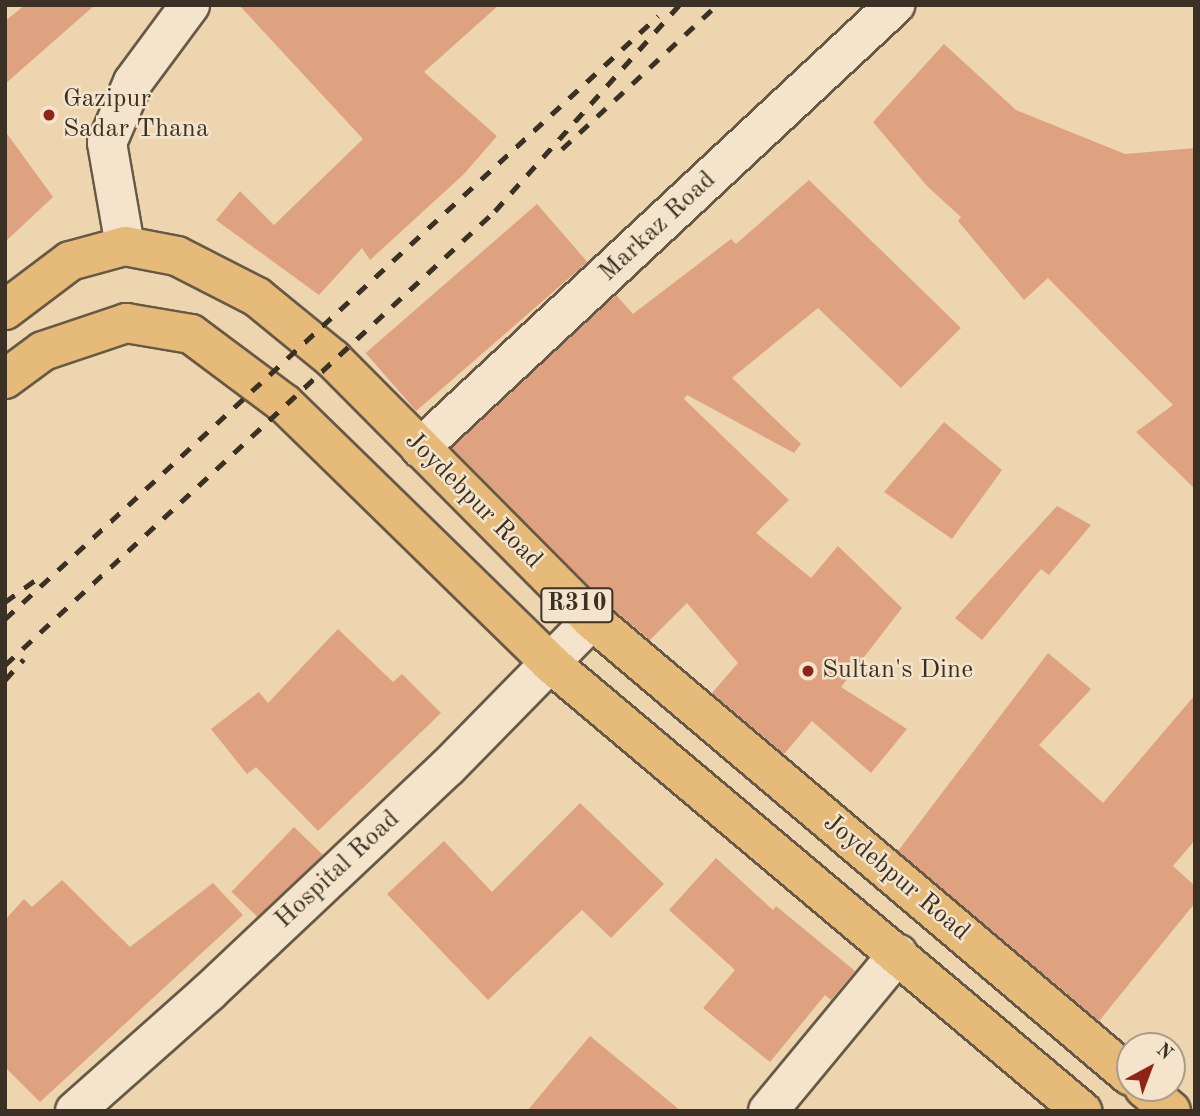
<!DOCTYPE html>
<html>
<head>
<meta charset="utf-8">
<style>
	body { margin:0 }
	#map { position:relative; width:1200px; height:1116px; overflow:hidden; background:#edd5af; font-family:"Old Standard TT",serif }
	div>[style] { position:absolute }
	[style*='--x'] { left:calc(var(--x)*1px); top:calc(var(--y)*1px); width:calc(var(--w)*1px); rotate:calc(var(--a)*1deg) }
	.building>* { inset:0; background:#dfa281; transform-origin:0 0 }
	.roads { filter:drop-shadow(2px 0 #685947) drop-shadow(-2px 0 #685947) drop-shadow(0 2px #685947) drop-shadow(0 -2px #685947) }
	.minor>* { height:38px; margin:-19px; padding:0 19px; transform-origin:19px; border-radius:19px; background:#f3e4cb }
	.tertiary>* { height:38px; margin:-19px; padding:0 19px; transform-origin:19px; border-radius:19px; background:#f3e4cb }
	.secondary>* { height:38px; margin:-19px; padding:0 19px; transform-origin:19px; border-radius:19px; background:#f3e4cb }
	.primary>* { height:38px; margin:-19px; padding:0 19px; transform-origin:19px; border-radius:19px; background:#e6ba78 }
	.rail>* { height:5px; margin-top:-2.5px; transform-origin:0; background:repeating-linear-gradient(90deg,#3b3024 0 12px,transparent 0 24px) }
	.dots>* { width:19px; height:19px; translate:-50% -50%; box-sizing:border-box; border:4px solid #f3e4cb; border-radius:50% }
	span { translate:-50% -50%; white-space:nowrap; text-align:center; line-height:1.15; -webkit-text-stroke:5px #f3e4cb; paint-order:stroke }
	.shield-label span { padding:2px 5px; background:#f3e4cb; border:2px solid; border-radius:5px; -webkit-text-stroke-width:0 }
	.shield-label { font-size:24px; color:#3b3024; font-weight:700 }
	.poi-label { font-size:26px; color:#3b3024 }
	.left { translate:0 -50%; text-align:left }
	.street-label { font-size:26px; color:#3b3024 }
	.frame { position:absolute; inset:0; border:7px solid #3b3024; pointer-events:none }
	.north { position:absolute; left:1116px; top:1032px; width:70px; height:70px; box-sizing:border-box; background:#f3e4cb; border:2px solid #a99c88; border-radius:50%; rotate:41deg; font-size:19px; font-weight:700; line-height:28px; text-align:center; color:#3b3024 }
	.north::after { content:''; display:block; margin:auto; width:24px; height:32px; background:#8f2418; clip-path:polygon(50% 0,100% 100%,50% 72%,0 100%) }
</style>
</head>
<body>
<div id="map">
	<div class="building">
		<div style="clip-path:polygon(25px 5px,95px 5px,5px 84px,5px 21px)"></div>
		<div style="clip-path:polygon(239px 5px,499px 5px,424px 72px,497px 136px,464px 174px,370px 260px,362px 248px,319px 295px,216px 220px,240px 191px,274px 225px,363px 139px)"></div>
		<div style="clip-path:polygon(944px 44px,1016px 110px,1125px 154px,1195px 148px,1195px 489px,1136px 432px,1173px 405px,1048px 278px,1024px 300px,958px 221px,961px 217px,927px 186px,873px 122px)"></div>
		<div style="clip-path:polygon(5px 131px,53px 197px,5px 242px)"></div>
		<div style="clip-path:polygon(809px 180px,961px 328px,901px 388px,818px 308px,732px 378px,801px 444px,794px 453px,687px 395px,684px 399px,789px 500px,756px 533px,811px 578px,838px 546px,902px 608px,841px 687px,907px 729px,871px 773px,812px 721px,784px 754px,712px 693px,738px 663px,687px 603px,650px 640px,607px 604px,452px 448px,616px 295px,633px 314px,731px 239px,736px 244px)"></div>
		<div style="left:537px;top:204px;width:77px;height:227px;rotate:49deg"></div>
		<div style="clip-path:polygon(944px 422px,1002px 470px,952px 539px,884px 492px)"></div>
		<div style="clip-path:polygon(1057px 506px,1091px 525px,1049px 575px,1041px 569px,982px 640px,955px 618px)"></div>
		<div style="clip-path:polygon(338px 629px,393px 682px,402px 674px,441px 713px,318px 831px,256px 767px,247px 774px,211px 729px,259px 692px,268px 703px)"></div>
		<div style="clip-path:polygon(1048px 653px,1091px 689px,1039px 745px,1103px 803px,1195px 695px,1195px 840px,1173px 866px,1195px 886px,1195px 903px,1099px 1021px,898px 851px)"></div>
		<div style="clip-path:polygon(580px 803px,664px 884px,611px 938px,582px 910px,488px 1000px,387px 894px,444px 841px,492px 892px)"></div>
		<div style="left:294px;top:827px;width:40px;height:90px;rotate:44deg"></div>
		<div style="clip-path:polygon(716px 858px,773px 910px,776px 906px,855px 971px,831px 1000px,825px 995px,770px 1062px,703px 1008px,735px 970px,669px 910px)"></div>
		<div style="clip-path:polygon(62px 880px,130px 947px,213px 883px,243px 915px,40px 1102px,5px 1067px,5px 920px,24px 899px,32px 907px)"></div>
		<div style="clip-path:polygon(590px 1036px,681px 1111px,527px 1111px)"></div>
	</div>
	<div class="roads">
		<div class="minor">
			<div style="--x:768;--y:1111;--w:204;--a:-50.4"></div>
		</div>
		<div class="tertiary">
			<div style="--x:420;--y:448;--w:650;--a:-43"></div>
		</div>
		<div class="secondary">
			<div style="--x:125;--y:246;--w:105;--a:-99.9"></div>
			<div style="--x:107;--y:143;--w:66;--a:-66.9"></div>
			<div style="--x:133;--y:82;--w:96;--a:-53.5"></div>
			<div style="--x:75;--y:1111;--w:179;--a:-41.6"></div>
			<div style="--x:209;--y:992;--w:328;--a:-43.3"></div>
			<div style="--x:448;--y:767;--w:206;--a:-45.6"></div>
		</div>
		<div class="primary">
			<div style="--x:5;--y:310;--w:81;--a:-37"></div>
			<div style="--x:70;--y:261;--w:57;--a:-15.3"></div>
			<div style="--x:125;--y:246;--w:53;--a:10.9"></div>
			<div style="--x:177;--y:256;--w:90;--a:27.1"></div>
			<div style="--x:257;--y:297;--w:98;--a:39.2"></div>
			<div style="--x:333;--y:359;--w:368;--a:45.2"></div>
			<div style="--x:592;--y:620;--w:705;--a:40.28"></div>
			<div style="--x:5;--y:379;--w:47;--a:-36.4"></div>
			<div style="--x:43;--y:351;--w:88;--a:-18.6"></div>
			<div style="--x:126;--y:323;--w:66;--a:9.6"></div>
			<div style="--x:191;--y:334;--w:117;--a:36.7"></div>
			<div style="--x:285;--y:404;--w:371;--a:44.3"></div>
			<div style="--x:550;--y:663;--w:696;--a:40.1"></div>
			<div style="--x:1144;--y:1088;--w:35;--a:40"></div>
		</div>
	</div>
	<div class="rail">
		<div style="--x:562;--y:149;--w:212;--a:-42.9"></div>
		<div style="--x:5;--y:602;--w:37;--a:-36"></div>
		<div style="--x:5;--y:619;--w:889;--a:-42.72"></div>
		<div style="--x:5;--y:665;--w:668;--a:-42.82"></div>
		<div style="--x:495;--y:211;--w:276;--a:-48.2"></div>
		<div style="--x:5;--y:680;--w:28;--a:-48"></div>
	</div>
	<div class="dots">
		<div style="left:49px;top:115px;background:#8f2418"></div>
		<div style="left:808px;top:671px;background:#8f2418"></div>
	</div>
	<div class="shield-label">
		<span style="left:577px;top:605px">R310</span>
	</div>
	<div class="poi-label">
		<span class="left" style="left:63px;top:115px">Gazipur<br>Sadar Thana</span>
		<span class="left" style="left:822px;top:671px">Sultan's Dine</span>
	</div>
	<div class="street-label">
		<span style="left:658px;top:227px;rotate:-43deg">Markaz Road</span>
		<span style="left:473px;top:501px;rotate:45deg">Joydebpur Road</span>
		<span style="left:338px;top:870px;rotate:-43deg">Hospital Road</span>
		<span style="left:896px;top:878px;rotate:40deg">Joydebpur Road</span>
	</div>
	<div class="frame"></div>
	<div class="north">N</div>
</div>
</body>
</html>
